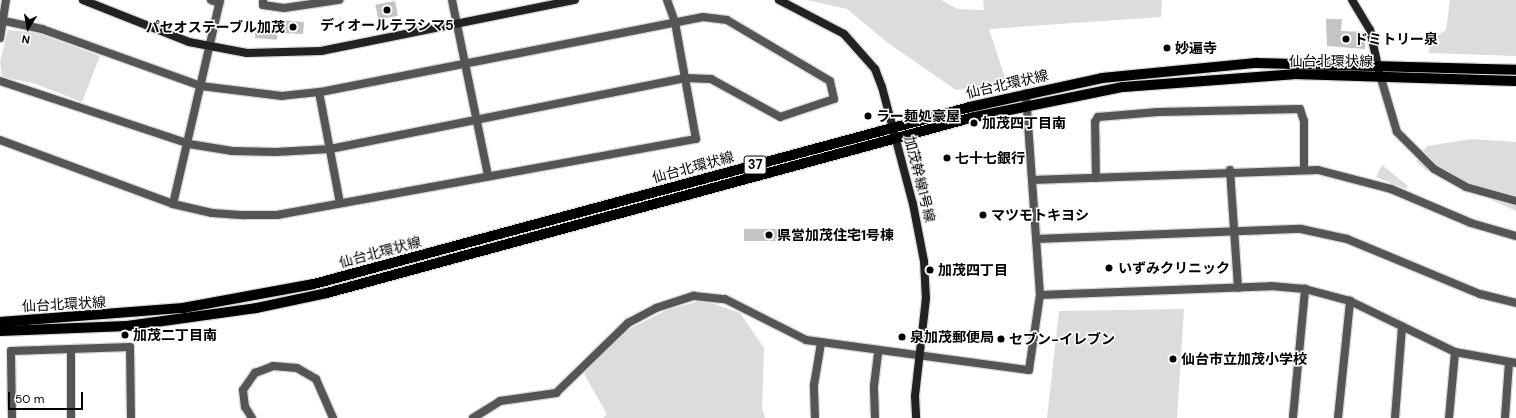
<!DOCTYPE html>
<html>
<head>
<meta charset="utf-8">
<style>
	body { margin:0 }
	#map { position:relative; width:1516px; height:418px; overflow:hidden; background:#fff; font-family:"DM Sans","Noto Sans JP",sans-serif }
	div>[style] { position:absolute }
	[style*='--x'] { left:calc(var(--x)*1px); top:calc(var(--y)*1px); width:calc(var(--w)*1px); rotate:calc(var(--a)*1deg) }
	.green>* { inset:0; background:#dcdcdc }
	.building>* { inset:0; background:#c4c4c4; transform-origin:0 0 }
	.roads { filter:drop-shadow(1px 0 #dbdbdb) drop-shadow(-1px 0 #dbdbdb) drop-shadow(0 1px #dbdbdb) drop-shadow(0 -1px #dbdbdb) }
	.street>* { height:8px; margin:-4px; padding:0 4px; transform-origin:4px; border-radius:4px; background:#555 }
	.secondary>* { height:8px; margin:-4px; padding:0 4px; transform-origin:4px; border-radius:4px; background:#222 }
	.primary>* { height:10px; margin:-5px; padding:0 5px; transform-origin:5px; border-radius:5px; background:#000 }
	.dots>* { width:11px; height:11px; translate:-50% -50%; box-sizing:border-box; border:2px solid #fff; border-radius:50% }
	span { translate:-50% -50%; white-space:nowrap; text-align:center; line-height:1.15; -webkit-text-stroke:3px #fff; paint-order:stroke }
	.shield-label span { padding:1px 3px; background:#fff; border:1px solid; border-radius:3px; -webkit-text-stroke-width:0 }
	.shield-label { font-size:13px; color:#000; font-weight:700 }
	.poi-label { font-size:14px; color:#000; font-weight:700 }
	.right { translate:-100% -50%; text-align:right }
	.left { translate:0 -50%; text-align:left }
	.street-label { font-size:14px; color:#000 }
	.north { position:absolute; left:8px; top:8px; width:40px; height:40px; -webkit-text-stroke:3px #fff; paint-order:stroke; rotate:191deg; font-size:11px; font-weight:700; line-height:16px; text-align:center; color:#000 }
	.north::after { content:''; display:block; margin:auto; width:14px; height:18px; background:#000; clip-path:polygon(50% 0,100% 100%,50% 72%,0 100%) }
	.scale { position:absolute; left:8px; top:392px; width:75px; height:18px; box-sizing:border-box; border:2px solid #000; border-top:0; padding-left:5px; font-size:12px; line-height:14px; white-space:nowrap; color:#000; -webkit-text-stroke:3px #fff; paint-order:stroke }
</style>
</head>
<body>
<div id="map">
	<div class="green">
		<div style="clip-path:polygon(807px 0,941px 0,958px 9px,984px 10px,983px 0,1162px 0,1161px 17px,989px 29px,1006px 81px,956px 90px,888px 43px,847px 9px)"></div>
		<div style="clip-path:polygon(1450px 0,1516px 0,1516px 56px,1428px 53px,1434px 38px,1446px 30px)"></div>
		<div style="clip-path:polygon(8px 30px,37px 33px,100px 56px,82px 102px,33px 83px,2px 77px,0 61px)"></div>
		<div style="clip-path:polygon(1472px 139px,1516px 142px,1516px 211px,1429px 172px,1416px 161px,1427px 146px)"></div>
		<div style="clip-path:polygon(1382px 165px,1408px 186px,1406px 189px,1376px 177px)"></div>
		<div style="clip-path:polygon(703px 300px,740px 313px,764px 348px,762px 408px,765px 418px,603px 418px,607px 414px,584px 374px,621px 333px,667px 310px)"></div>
		<div style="clip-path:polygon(1184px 309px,1177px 418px,1047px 418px,1059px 311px)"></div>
	</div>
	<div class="building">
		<div style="left:395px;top:1px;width:15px;height:20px;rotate:79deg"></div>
		<div style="clip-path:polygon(1326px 19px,1342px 19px,1341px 31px,1365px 32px,1365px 49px,1327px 46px)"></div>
		<div style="clip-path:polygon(281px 20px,304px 22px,303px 34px,282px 33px)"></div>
		<div style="left:256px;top:25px;width:22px;height:13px;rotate:5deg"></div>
		<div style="left:744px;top:229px;width:50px;height:12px"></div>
	</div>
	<div class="roads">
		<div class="street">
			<div style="--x:211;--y:0;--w:9;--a:21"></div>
			<div style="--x:263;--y:0;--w:5;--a:90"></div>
			<div style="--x:263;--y:5;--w:21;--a:8"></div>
			<div style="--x:284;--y:8;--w:56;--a:-8.3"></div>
			<div style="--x:452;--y:0;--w:180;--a:78.4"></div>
			<div style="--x:0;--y:38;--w:38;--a:-81"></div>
			<div style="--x:1380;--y:75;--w:59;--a:73.4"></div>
			<div style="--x:1397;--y:132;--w:52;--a:45"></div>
			<div style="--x:1434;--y:169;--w:37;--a:29"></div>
			<div style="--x:1466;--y:187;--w:52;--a:15.6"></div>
			<div style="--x:0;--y:81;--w:199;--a:18.4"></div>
			<div style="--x:189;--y:144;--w:44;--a:9.2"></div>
			<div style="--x:232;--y:151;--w:44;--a:1.3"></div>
			<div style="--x:276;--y:152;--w:54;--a:-3.2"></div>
			<div style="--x:330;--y:149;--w:361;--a:-11.3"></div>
			<div style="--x:684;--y:78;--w:27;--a:2"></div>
			<div style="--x:711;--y:79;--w:79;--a:28.8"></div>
			<div style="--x:780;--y:117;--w:57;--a:-18.4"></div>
			<div style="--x:834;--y:99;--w:18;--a:-103"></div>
			<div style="--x:830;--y:81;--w:120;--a:-149.4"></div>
			<div style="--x:727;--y:20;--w:24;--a:-173"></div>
			<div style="--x:703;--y:17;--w:391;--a:168.9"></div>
			<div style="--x:319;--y:92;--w:37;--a:174"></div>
			<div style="--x:282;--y:96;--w:82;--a:-173"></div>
			<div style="--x:201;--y:86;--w:169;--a:-160.3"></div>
			<div style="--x:42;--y:29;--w:39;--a:-168"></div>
			<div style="--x:319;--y:92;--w:113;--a:79.3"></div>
			<div style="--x:0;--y:140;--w:184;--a:20.3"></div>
			<div style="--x:173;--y:204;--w:40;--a:13"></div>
			<div style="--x:212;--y:213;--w:32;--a:4"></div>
			<div style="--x:244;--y:215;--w:33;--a:0"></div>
			<div style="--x:277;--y:215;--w:426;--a:-10.3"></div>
			<div style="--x:696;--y:139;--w:119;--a:-100.2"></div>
			<div style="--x:675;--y:22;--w:23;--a:-110"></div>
			<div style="--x:1230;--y:170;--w:118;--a:86.1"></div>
			<div style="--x:1096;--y:178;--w:56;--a:-91"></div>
			<div style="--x:1095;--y:122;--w:6;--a:-59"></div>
			<div style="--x:1098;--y:117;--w:60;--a:-4.8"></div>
			<div style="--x:1158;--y:112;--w:142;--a:-1.2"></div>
			<div style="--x:1300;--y:109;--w:13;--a:72"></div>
			<div style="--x:1304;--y:121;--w:48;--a:90"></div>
			<div style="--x:1032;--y:180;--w:286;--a:-2"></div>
			<div style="--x:1318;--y:170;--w:75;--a:14.6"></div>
			<div style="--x:1391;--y:189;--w:87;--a:23"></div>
			<div style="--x:1471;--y:223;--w:47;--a:16.1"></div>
			<div style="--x:173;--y:204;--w:209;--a:-77"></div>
			<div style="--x:1036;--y:239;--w:265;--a:-2.2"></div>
			<div style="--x:1301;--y:229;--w:47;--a:12.3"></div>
			<div style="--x:1347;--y:239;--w:144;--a:22.5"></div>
			<div style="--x:1480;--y:294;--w:37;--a:14"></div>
			<div style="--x:1040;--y:295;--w:231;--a:-2.2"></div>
			<div style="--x:1271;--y:286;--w:34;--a:5"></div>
			<div style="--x:1305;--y:289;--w:47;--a:14.9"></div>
			<div style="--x:1350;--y:301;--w:117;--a:25.9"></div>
			<div style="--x:1455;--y:352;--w:62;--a:10.2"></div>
			<div style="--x:1293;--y:417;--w:129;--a:-84.6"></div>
			<div style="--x:12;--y:418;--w:67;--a:-90.9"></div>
			<div style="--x:11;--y:351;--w:119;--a:-1.9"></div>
			<div style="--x:130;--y:347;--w:71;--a:89.2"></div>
			<div style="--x:71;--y:418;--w:69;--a:-90"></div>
			<div style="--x:252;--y:418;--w:13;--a:-122"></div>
			<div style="--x:245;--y:407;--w:17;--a:-97"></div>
			<div style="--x:243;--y:390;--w:21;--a:-55"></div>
			<div style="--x:255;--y:373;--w:19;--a:-21"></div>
			<div style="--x:273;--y:366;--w:24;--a:5"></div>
			<div style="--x:297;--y:368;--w:22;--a:30"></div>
			<div style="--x:316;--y:379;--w:43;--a:66.4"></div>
			<div style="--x:473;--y:418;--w:32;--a:-32"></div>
			<div style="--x:500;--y:401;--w:57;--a:-8.1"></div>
			<div style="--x:556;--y:393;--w:100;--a:-44.2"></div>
			<div style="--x:628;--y:323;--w:32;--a:-28"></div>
			<div style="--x:656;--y:308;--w:40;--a:-18"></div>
			<div style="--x:694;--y:296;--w:31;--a:6"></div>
			<div style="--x:725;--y:299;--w:91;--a:26.8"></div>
			<div style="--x:806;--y:340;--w:225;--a:7.7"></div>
			<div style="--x:1029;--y:370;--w:76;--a:-81.7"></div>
			<div style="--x:1040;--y:295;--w:202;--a:-94"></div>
			<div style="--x:815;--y:418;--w:33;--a:-92"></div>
			<div style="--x:814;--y:385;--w:43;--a:-80.5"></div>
			<div style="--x:875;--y:418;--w:32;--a:-92"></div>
			<div style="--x:874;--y:386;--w:34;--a:-83"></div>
			<div style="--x:1338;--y:418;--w:118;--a:-84.1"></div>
			<div style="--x:1395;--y:418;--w:92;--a:-85.6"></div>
			<div style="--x:1449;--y:418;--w:66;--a:-84.8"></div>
			<div style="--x:1505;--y:418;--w:56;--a:-85.9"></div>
		</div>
		<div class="secondary">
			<div style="--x:83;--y:0;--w:114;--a:21.6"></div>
			<div style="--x:189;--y:42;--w:59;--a:10.7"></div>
			<div style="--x:247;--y:53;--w:74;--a:-1.5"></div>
			<div style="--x:321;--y:51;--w:259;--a:-11.4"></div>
			<div style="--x:779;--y:0;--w:73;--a:27.6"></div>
			<div style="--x:844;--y:34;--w:47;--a:48.5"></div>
			<div style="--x:875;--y:69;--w:19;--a:69"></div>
			<div style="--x:882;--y:87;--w:121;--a:75.2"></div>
			<div style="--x:913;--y:204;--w:58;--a:79.1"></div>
			<div style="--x:924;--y:261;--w:37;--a:87"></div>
			<div style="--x:926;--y:298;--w:99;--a:96.4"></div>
			<div style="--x:915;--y:396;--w:22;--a:87"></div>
			<div style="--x:1352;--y:0;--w:35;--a:59"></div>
			<div style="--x:1370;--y:30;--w:42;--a:77.6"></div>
		</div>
		<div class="primary">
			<div style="--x:0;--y:322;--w:184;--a:-4.4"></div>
			<div style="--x:183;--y:308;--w:133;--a:-10.4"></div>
			<div style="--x:314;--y:284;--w:679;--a:-15.1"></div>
			<div style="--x:970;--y:107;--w:135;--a:-12.4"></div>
			<div style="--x:1102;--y:78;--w:155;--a:-5.6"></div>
			<div style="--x:1256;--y:63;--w:260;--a:1.5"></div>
			<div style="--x:0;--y:331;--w:127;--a:-2.3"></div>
			<div style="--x:127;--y:326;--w:130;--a:-7.9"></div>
			<div style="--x:256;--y:308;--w:73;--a:-11.9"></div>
			<div style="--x:327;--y:293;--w:666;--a:-15.22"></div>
			<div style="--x:970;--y:118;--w:156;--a:-11.5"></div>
			<div style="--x:1123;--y:87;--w:171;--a:-4.3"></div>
			<div style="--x:1294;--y:74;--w:222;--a:1.8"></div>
		</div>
	</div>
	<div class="dots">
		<div style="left:387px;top:10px;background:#000"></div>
		<div style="left:293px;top:27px;background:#000"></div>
		<div style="left:1346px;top:39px;background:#000"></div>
		<div style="left:1167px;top:48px;background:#000"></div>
		<div style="left:868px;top:116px;background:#000"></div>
		<div style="left:974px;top:123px;background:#000"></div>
		<div style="left:947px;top:158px;background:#000"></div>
		<div style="left:983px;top:215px;background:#000"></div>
		<div style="left:769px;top:235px;background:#000"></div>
		<div style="left:1109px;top:268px;background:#000"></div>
		<div style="left:930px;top:270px;background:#000"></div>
		<div style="left:125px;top:335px;background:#000"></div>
		<div style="left:902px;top:337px;background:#000"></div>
		<div style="left:1001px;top:339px;background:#000"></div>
		<div style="left:1173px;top:359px;background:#000"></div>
	</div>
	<div class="shield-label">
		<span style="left:755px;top:165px">37</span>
	</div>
	<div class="poi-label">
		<span style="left:387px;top:25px">ディオールテラシマ5</span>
		<span class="right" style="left:285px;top:27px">パセオステーブル加茂</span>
		<span class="left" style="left:1354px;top:39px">ドミトリー泉</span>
		<span class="left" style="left:1175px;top:48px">妙遍寺</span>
		<span class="left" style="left:876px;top:116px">ラー麺処豪屋</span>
		<span class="left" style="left:982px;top:123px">加茂四丁目南</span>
		<span class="left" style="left:955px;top:158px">七十七銀行</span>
		<span class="left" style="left:991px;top:215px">マツモトキヨシ</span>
		<span class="left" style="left:777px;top:235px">県営加茂住宅1号棟</span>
		<span class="left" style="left:1118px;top:268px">いずみクリニック</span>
		<span class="left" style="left:938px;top:270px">加茂四丁目</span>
		<span class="left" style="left:133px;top:335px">加茂二丁目南</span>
		<span class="left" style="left:910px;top:337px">泉加茂郵便局</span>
		<span class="left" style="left:1009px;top:339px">セブン-イレブン</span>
		<span class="left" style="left:1181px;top:359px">仙台市立加茂小学校</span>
	</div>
	<div class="street-label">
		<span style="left:1331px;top:61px">仙台北環状線</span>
		<span style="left:1007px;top:84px;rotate:-13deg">仙台北環状線</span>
		<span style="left:693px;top:167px;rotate:-15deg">仙台北環状線</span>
		<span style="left:920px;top:179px;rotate:76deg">加茂幹線1号線</span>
		<span style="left:380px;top:252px;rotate:-15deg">仙台北環状線</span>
		<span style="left:64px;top:304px;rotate:-3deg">仙台北環状線</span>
	</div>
	<div class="north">N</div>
	<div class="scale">50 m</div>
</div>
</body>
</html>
